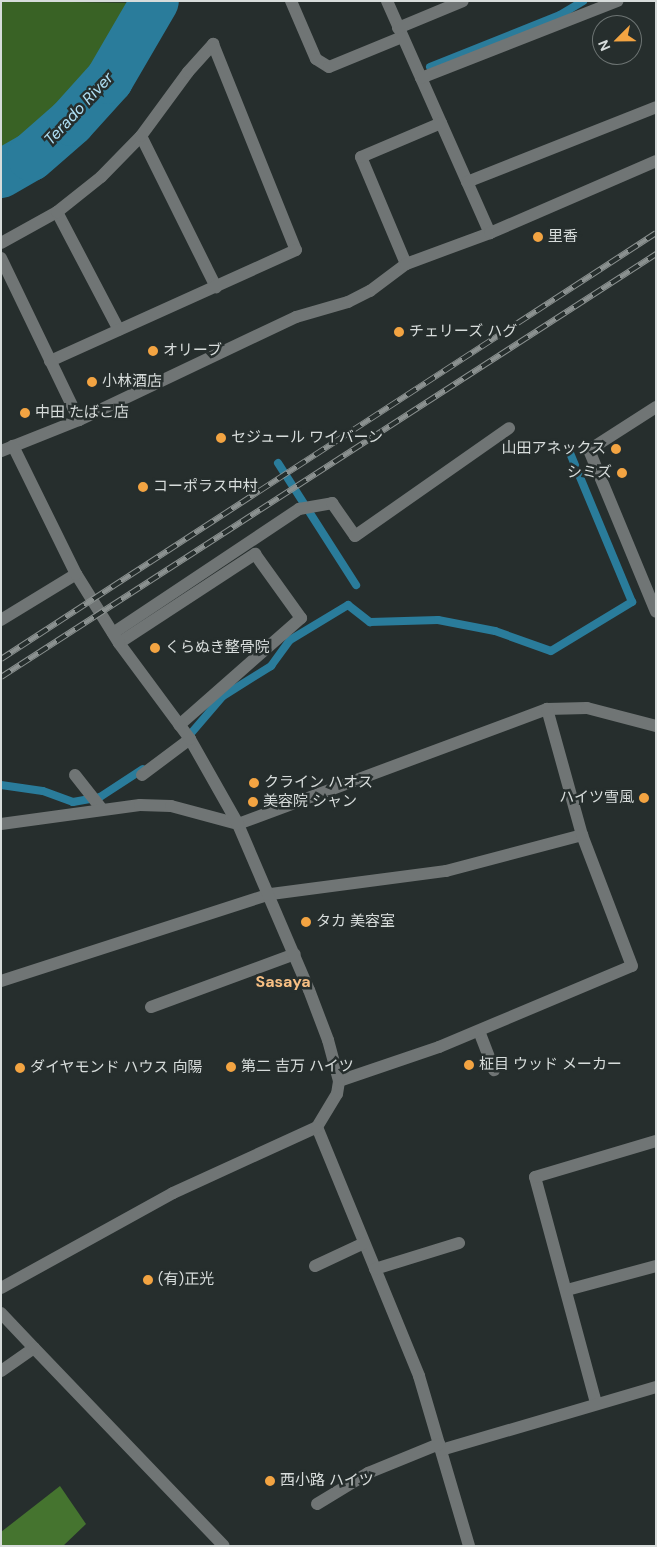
<!DOCTYPE html>
<html>
<head>
<meta charset="utf-8">
<style>
	body { margin:0 }
	#map { position:relative; width:657px; height:1547px; overflow:hidden; background:#262e2d; font-family:"DM Sans","Noto Sans JP",sans-serif }
	div>[style] { position:absolute }
	[style*='--x'] { left:calc(var(--x)*1px); top:calc(var(--y)*1px); width:calc(var(--w)*1px); rotate:calc(var(--a)*1deg) }
	.green>* { inset:0; background:#396225 }
	.forest>* { inset:0; background:#45742f }
	.stream>* { height:8px; margin:-4px; padding:0 4px; transform-origin:4px; border-radius:4px; background:#2a7c9b }
	.river>* { height:48px; margin:-24px; padding:0 24px; transform-origin:24px; border-radius:24px; background:#2a7c9b }
	.minor>* { height:12px; margin:-6px; padding:0 6px; transform-origin:6px; border-radius:6px; background:#707575 }
	.rail>* { height:5.5px; margin-top:-2.75px; transform-origin:0; background:repeating-linear-gradient(90deg,#262e2d 0 11px,#8b9190 0 22px); box-sizing:border-box; border-block:1px solid #8b9190 }
	.dots>* { width:14px; height:14px; translate:-50% -50%; box-sizing:border-box; border:2px solid #262e2d; border-radius:50% }
	span { translate:-50% -50%; white-space:nowrap; text-align:center; line-height:1.15; -webkit-text-stroke:5px #262e2d; paint-order:stroke }
	.poi-label { font-size:15px; color:#d7dcdb }
	.left { translate:0 -50%; text-align:left }
	.right { translate:-100% -50%; text-align:right }
	.water-label { font-size:16px; color:#b1e0f5; font-style:italic }
	.neighbourhood-label { font-size:16px; color:#f7bf83; font-weight:700 }
	.frame { position:absolute; inset:0; border:2px solid #d7dcdb; pointer-events:none }
	.north { position:absolute; left:592px; top:15px; width:50px; height:50px; box-sizing:border-box; background:#262e2d; border:1px solid #6d7473; border-radius:50%; rotate:247deg; font-size:14px; font-weight:700; line-height:20px; text-align:center; color:#d7dcdb }
	.north::after { content:''; display:block; margin:auto; width:18px; height:22px; background:#f3a442; clip-path:polygon(50% 0,100% 100%,50% 72%,0 100%) }
</style>
</head>
<body>
<div id="map">
	<div class="green">
		<div style="clip-path:polygon(1px 1px,143px 3px,83px 95px,40px 136px,1px 161px)"></div>
	</div>
	<div class="forest">
		<div style="clip-path:polygon(60px 1486px,86px 1524px,63px 1546px,1px 1546px,1px 1532px)"></div>
	</div>
	<div class="stream">
		<div style="--x:430;--y:67;--w:140;--a:-21.8"></div>
		<div style="--x:560;--y:15;--w:27;--a:-31"></div>
		<div style="--x:278;--y:463;--w:145;--a:57.4"></div>
		<div style="--x:187;--y:738;--w:55;--a:-49.4"></div>
		<div style="--x:223;--y:696;--w:57;--a:-32"></div>
		<div style="--x:271;--y:666;--w:32;--a:-54"></div>
		<div style="--x:290;--y:640;--w:68;--a:-31.1"></div>
		<div style="--x:348;--y:605;--w:28;--a:38"></div>
		<div style="--x:370;--y:622;--w:68;--a:-1.7"></div>
		<div style="--x:438;--y:620;--w:58;--a:10.9"></div>
		<div style="--x:495;--y:631;--w:59;--a:19.7"></div>
		<div style="--x:551;--y:651;--w:95;--a:-31.2"></div>
		<div style="--x:632;--y:602;--w:164;--a:-112.6"></div>
		<div style="--x:1;--y:785;--w:42;--a:8.1"></div>
		<div style="--x:43;--y:791;--w:32;--a:20"></div>
		<div style="--x:73;--y:802;--w:27;--a:-10"></div>
		<div style="--x:100;--y:797;--w:51;--a:-33.1"></div>
	</div>
	<div class="river">
		<div style="--x:1;--y:174;--w:34;--a:-30"></div>
		<div style="--x:31;--y:157;--w:53;--a:-41.2"></div>
		<div style="--x:71;--y:122;--w:57;--a:-47.9"></div>
		<div style="--x:109;--y:80;--w:91;--a:-59.8"></div>
	</div>
	<div class="minor">
		<div style="--x:291;--y:1;--w:63;--a:66.7"></div>
		<div style="--x:316;--y:59;--w:15;--a:32"></div>
		<div style="--x:329;--y:67;--w:79;--a:-22.3"></div>
		<div style="--x:387;--y:1;--w:254;--a:66.1"></div>
		<div style="--x:398;--y:28;--w:70;--a:-22.6"></div>
		<div style="--x:421;--y:78;--w:211;--a:-21.4"></div>
		<div style="--x:141;--y:136;--w:169;--a:63.6"></div>
		<div style="--x:467;--y:182;--w:203;--a:-21.6"></div>
		<div style="--x:57;--y:212;--w:133;--a:62.3"></div>
		<div style="--x:1;--y:243;--w:64;--a:-29"></div>
		<div style="--x:57;--y:212;--w:56;--a:-38.5"></div>
		<div style="--x:101;--y:177;--w:57;--a:-45.7"></div>
		<div style="--x:141;--y:136;--w:79;--a:-53.7"></div>
		<div style="--x:188;--y:72;--w:38;--a:-48"></div>
		<div style="--x:213;--y:44;--w:222;--a:68.1"></div>
		<div style="--x:296;--y:250;--w:270;--a:155.7"></div>
		<div style="--x:1;--y:258;--w:180;--a:64.3"></div>
		<div style="--x:79;--y:420;--w:84;--a:158.3"></div>
		<div style="--x:406;--y:264;--w:116;--a:-112.8"></div>
		<div style="--x:361;--y:157;--w:87;--a:-23"></div>
		<div style="--x:656;--y:407;--w:80;--a:147.3"></div>
		<div style="--x:589;--y:450;--w:175;--a:67.5"></div>
		<div style="--x:79;--y:420;--w:240;--a:-25.4"></div>
		<div style="--x:296;--y:317;--w:54;--a:-16.1"></div>
		<div style="--x:348;--y:302;--w:25;--a:-27"></div>
		<div style="--x:370;--y:291;--w:45;--a:-36.9"></div>
		<div style="--x:406;--y:264;--w:90;--a:-20.3"></div>
		<div style="--x:490;--y:233;--w:181;--a:-23.4"></div>
		<div style="--x:1;--y:620;--w:88;--a:-31.5"></div>
		<div style="--x:113;--y:633;--w:224;--a:-33.7"></div>
		<div style="--x:299;--y:509;--w:34;--a:-10"></div>
		<div style="--x:332;--y:503;--w:40;--a:55.1"></div>
		<div style="--x:355;--y:536;--w:188;--a:-35"></div>
		<div style="--x:119;--y:643;--w:163;--a:-33.2"></div>
		<div style="--x:255;--y:554;--w:79;--a:54.3"></div>
		<div style="--x:301;--y:618;--w:162;--a:138.7"></div>
		<div style="--x:75;--y:775;--w:42;--a:51.8"></div>
		<div style="--x:142;--y:775;--w:60;--a:-36.9"></div>
		<div style="--x:1;--y:824;--w:140;--a:-7.8"></div>
		<div style="--x:140;--y:805;--w:31;--a:2"></div>
		<div style="--x:171;--y:806;--w:69;--a:15"></div>
		<div style="--x:238;--y:824;--w:330;--a:-20.4"></div>
		<div style="--x:547;--y:709;--w:40;--a:-1.4"></div>
		<div style="--x:587;--y:708;--w:71;--a:14.6"></div>
		<div style="--x:1;--y:981;--w:284;--a:-17.9"></div>
		<div style="--x:271;--y:894;--w:177;--a:-7.5"></div>
		<div style="--x:446;--y:871;--w:141;--a:-14.8"></div>
		<div style="--x:151;--y:1007;--w:153;--a:-20.2"></div>
		<div style="--x:479;--y:1031;--w:42;--a:69"></div>
		<div style="--x:339;--y:1081;--w:106;--a:-18.8"></div>
		<div style="--x:439;--y:1047;--w:209;--a:-22.8"></div>
		<div style="--x:632;--y:966;--w:140;--a:-110.9"></div>
		<div style="--x:582;--y:835;--w:131;--a:-105.5"></div>
		<div style="--x:317;--y:1127;--w:269;--a:67.7"></div>
		<div style="--x:419;--y:1376;--w:177;--a:73.6"></div>
		<div style="--x:315;--y:1266;--w:54;--a:-25.1"></div>
		<div style="--x:375;--y:1269;--w:88;--a:-17.2"></div>
		<div style="--x:1;--y:1288;--w:196;--a:-28.9"></div>
		<div style="--x:173;--y:1193;--w:158;--a:-24.6"></div>
		<div style="--x:317;--y:1127;--w:39;--a:-59"></div>
		<div style="--x:337;--y:1094;--w:13;--a:-81"></div>
		<div style="--x:339;--y:1081;--w:42;--a:-105"></div>
		<div style="--x:328;--y:1040;--w:53;--a:-110.8"></div>
		<div style="--x:309;--y:990;--w:181;--a:-113.2"></div>
		<div style="--x:238;--y:824;--w:98;--a:-119.5"></div>
		<div style="--x:190;--y:739;--w:119;--a:-126.5"></div>
		<div style="--x:119;--y:643;--w:81;--a:-121.9"></div>
		<div style="--x:76;--y:574;--w:143;--a:-116.2"></div>
		<div style="--x:567;--y:1290;--w:92;--a:-15.1"></div>
		<div style="--x:1;--y:1313;--w:48;--a:46.7"></div>
		<div style="--x:1;--y:1371;--w:40;--a:-34.9"></div>
		<div style="--x:34;--y:1348;--w:274;--a:46.2"></div>
		<div style="--x:596;--y:1403;--w:234;--a:-105.1"></div>
		<div style="--x:535;--y:1177;--w:126;--a:-16.6"></div>
		<div style="--x:441;--y:1450;--w:224;--a:-16.3"></div>
		<div style="--x:317;--y:1504;--w:60;--a:-31.3"></div>
		<div style="--x:368;--y:1473;--w:77;--a:-22.2"></div>
	</div>
	<div class="rail">
		<div style="--x:1;--y:659;--w:781;--a:-33.04"></div>
		<div style="--x:1;--y:677;--w:780;--a:-32.85"></div>
	</div>
	<div class="dots">
		<div style="left:538px;top:237px;background:#f3a442"></div>
		<div style="left:399px;top:332px;background:#f3a442"></div>
		<div style="left:153px;top:351px;background:#f3a442"></div>
		<div style="left:92px;top:382px;background:#f3a442"></div>
		<div style="left:25px;top:413px;background:#f3a442"></div>
		<div style="left:221px;top:438px;background:#f3a442"></div>
		<div style="left:616px;top:449px;background:#f3a442"></div>
		<div style="left:622px;top:473px;background:#f3a442"></div>
		<div style="left:143px;top:487px;background:#f3a442"></div>
		<div style="left:155px;top:648px;background:#f3a442"></div>
		<div style="left:254px;top:783px;background:#f3a442"></div>
		<div style="left:644px;top:798px;background:#f3a442"></div>
		<div style="left:253px;top:802px;background:#f3a442"></div>
		<div style="left:306px;top:922px;background:#f3a442"></div>
		<div style="left:469px;top:1065px;background:#f3a442"></div>
		<div style="left:231px;top:1067px;background:#f3a442"></div>
		<div style="left:20px;top:1068px;background:#f3a442"></div>
		<div style="left:148px;top:1280px;background:#f3a442"></div>
		<div style="left:270px;top:1481px;background:#f3a442"></div>
	</div>
	<div class="poi-label">
		<span class="left" style="left:548px;top:237px">里香</span>
		<span class="left" style="left:409px;top:332px">チェリーズ ハグ</span>
		<span class="left" style="left:163px;top:351px">オリーブ</span>
		<span class="left" style="left:102px;top:382px">小林酒店</span>
		<span class="left" style="left:35px;top:413px">中田 たばこ店</span>
		<span class="left" style="left:231px;top:438px">セジュール ワイバーン</span>
		<span class="right" style="left:606px;top:449px">山田アネックス</span>
		<span class="right" style="left:612px;top:473px">シミズ</span>
		<span class="left" style="left:153px;top:487px">コーポラス中村</span>
		<span class="left" style="left:165px;top:648px">くらぬき整骨院</span>
		<span class="left" style="left:264px;top:783px">クライン ハオス</span>
		<span class="right" style="left:634px;top:798px">ハイツ雪風</span>
		<span class="left" style="left:263px;top:802px">美容院 シャン</span>
		<span class="left" style="left:316px;top:922px">タカ 美容室</span>
		<span class="left" style="left:479px;top:1065px">柾目 ウッド メーカー</span>
		<span class="left" style="left:241px;top:1067px">第二 吉万 ハイツ</span>
		<span class="left" style="left:30px;top:1068px">ダイヤモンド ハウス 向陽</span>
		<span class="left" style="left:158px;top:1280px">(有)正光</span>
		<span class="left" style="left:280px;top:1481px">西小路 ハイツ</span>
	</div>
	<div class="water-label">
		<span style="left:79px;top:109px;rotate:-47deg">Terado River</span>
	</div>
	<div class="neighbourhood-label">
		<span style="left:283px;top:982px">Sasaya</span>
	</div>
	<div class="frame"></div>
	<div class="north">N</div>
</div>
</body>
</html>
